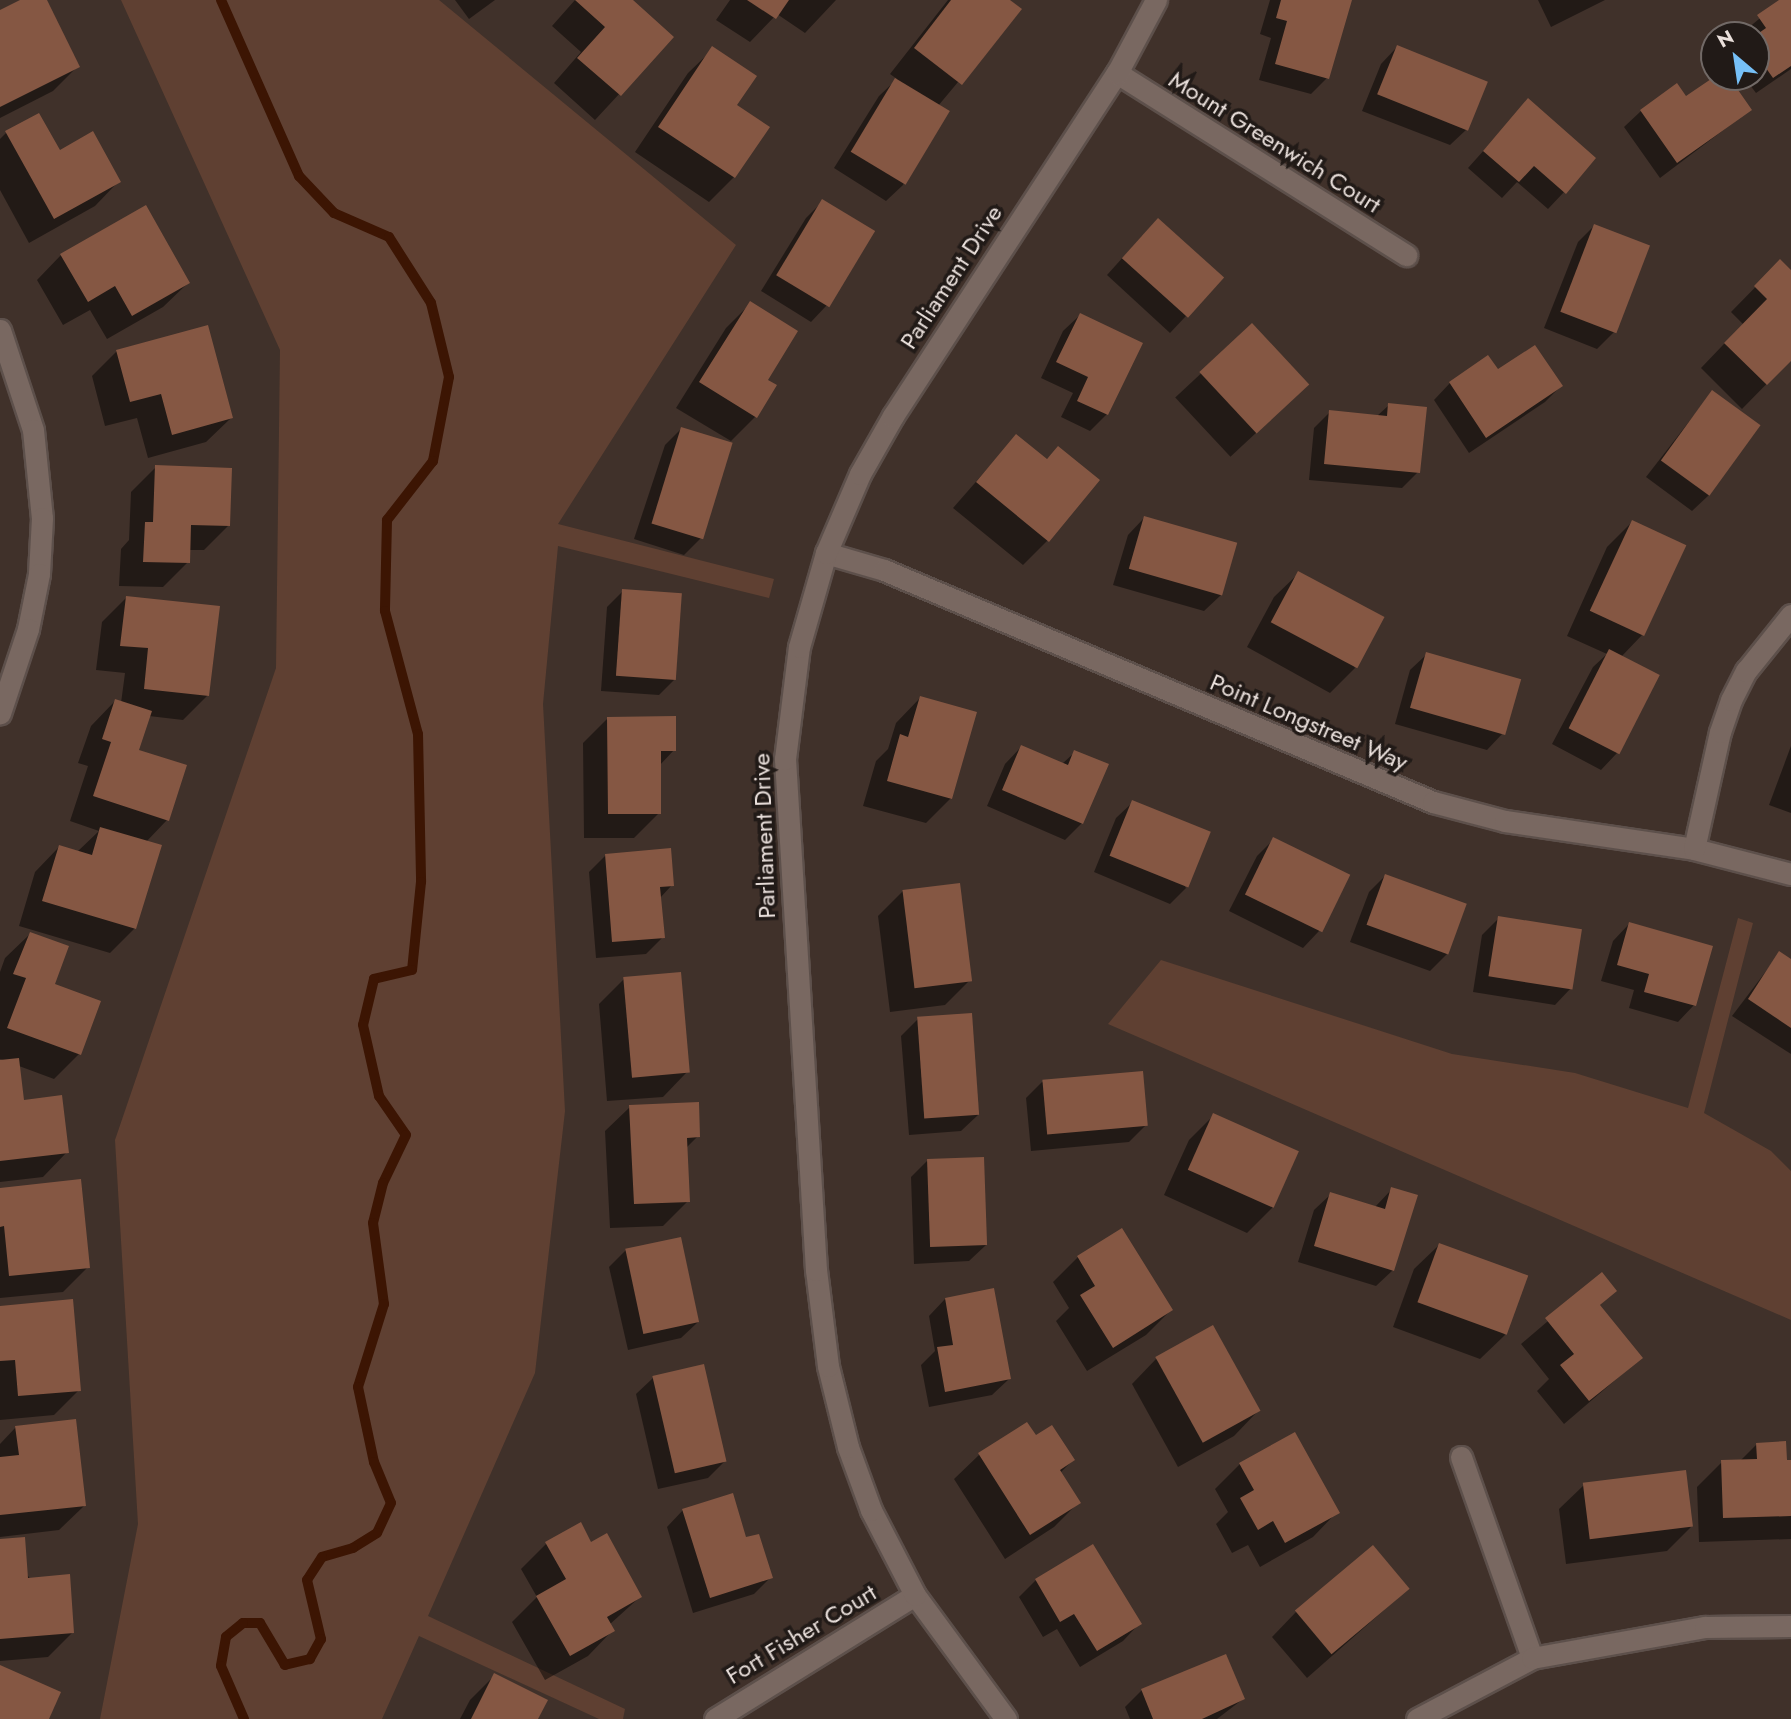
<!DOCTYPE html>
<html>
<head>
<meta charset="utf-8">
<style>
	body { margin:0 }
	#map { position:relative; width:1791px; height:1719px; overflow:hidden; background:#40312a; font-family:Jost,sans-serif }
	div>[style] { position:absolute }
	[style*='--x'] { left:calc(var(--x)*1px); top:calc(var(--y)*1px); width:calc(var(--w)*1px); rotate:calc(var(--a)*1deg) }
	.green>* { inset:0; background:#5f4032 }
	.shadow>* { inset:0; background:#0007; transform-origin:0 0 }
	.stream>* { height:10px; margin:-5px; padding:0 5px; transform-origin:5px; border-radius:5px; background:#3c1503 }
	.building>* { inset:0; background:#855743; transform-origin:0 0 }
	.roads { filter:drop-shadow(2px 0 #5d504b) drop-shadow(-2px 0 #5d504b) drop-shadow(0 2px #5d504b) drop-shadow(0 -2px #5d504b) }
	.minor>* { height:21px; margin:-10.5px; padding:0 10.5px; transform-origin:10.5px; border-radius:10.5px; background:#796861 }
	span { translate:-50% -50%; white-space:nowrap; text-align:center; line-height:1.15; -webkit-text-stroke:7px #211a17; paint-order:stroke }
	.street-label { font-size:24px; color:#eae0dc }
	.north { position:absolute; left:1700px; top:21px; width:70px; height:70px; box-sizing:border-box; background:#211a17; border:2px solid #716966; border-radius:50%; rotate:331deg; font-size:19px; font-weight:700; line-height:28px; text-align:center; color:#eae0dc }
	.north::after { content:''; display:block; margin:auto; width:24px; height:32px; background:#76c0f7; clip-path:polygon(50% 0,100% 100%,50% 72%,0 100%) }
</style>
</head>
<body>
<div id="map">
	<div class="green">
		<div style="clip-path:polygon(121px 0,439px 0,736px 245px,558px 524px,774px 579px,769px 598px,558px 546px,543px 704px,565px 1111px,535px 1373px,428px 1616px,625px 1709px,623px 1719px,599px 1719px,419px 1636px,382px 1719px,100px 1719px,138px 1524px,115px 1140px,276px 668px,280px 350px)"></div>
		<div style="clip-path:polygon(1738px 918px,1753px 923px,1704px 1113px,1771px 1151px,1791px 1171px,1791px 1320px,1108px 1024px,1161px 960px,1452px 1054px,1575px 1073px,1688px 1108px)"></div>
	</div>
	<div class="shadow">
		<div style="clip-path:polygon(24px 0,45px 0,78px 66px,53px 91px,0 118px,0 12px)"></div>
		<div style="clip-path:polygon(455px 0,495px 0,469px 19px)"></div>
		<div style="clip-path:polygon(575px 0,630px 0,672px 37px,595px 120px,554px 83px,581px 52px,552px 26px)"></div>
		<div style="clip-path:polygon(730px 0,836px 0,805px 33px,777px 14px,750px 42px,716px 20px)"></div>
		<div style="clip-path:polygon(948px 0,1007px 0,1019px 9px,938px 106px,903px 185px,886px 201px,834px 168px,879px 96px,897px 79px,890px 74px)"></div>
		<div style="clip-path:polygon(1270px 0,1350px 0,1327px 78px,1311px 94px,1259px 80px,1271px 38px,1260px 34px)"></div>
		<div style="clip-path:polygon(1538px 0,1605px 0,1551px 27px)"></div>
		<div style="clip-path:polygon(1782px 0,1791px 0,1791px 69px,1756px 93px,1744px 77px,1756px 77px,1756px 35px,1742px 33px)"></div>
		<div style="clip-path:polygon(1397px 47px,1467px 129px,1450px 145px,1362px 111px,1381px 64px)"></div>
		<div style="clip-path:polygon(713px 49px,734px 105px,767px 128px,734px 177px,709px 202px,635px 152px,688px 73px)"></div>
		<div style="clip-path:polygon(1717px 77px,1727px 77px,1750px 110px,1660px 178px,1624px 127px,1641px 111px,1686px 98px)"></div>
		<div style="clip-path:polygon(1528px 101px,1564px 192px,1548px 209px,1517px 182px,1502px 198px,1468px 168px)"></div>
		<div style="clip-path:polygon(6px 133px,59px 152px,119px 181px,95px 206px,29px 243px,0 190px,0 139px)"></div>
		<div style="clip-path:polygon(822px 202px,872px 232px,827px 305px,811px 322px,761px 291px,806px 218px)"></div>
		<div style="clip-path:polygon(1594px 226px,1614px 332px,1597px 349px,1544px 328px,1578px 242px)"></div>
		<div style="clip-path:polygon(1142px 236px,1186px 316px,1170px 333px,1107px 275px)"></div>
		<div style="clip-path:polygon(61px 255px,188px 283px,163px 307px,107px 339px,90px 310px,63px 325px,37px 280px)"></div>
		<div style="clip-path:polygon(1780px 262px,1791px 272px,1791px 359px,1742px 409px,1701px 368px,1743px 324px,1731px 312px)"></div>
		<div style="clip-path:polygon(750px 304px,765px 380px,755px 417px,731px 441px,676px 408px,726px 328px)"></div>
		<div style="clip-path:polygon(1080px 315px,1107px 414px,1090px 431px,1061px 417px,1073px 393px,1041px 378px,1063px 331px)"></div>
		<div style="left:1252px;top:326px;width:81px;height:105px;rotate:47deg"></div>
		<div style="clip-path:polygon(117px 351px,231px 418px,206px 442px,148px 458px,137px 418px,105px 426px,92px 376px)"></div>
		<div style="clip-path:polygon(1498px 372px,1561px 386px,1545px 402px,1469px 453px,1434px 400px,1450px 383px)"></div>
		<div style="clip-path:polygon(1712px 392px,1709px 495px,1692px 511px,1646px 477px)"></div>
		<div style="clip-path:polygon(1389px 405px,1418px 472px,1402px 488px,1309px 480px,1314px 428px,1330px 412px,1377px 416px)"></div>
		<div style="clip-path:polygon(681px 429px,701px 538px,684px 555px,634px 539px,665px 445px)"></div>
		<div style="clip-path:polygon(1016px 436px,1046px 460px,1058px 448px,1048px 540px,1023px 565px,953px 508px)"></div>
		<div style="clip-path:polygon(156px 467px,228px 526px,204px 550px,189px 550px,188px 562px,163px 587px,119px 586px,121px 549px,129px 540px,131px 492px)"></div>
		<div style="clip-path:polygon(1144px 518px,1221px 595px,1204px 611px,1113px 585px,1128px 535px)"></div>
		<div style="clip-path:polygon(1632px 522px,1683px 545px,1643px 634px,1621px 657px,1658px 676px,1617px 753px,1601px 770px,1552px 744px,1593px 667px,1607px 654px,1567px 636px,1607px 547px)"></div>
		<div style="clip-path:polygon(1299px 573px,1355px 668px,1330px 693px,1247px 647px,1274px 597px)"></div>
		<div style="clip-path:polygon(623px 591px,675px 679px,659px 695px,601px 691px,607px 607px)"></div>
		<div style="clip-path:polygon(126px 598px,208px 695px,183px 720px,149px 716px,137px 751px,167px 820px,146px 842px,135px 928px,110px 953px,19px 926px,35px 872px,59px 847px,77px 852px,99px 831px,70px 821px,88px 766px,78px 763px,91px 726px,115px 701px,121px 703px,125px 673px,96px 670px,102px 622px)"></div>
		<div style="clip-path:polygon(1427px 654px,1503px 733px,1487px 750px,1395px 724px,1410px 670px)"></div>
		<div style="clip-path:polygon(920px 698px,951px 798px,926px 823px,863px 806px,876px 761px,888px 749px,896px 723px)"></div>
		<div style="clip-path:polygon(608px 718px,674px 750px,659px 766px,659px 813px,634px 838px,584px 838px,583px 743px)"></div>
		<div style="clip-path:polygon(1791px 746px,1791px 813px,1769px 805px)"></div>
		<div style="clip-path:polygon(1021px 747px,1062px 764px,1075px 752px,1082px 823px,1065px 840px,987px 806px,1005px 764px)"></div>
		<div style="clip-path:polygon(1133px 802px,1186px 888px,1170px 904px,1094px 872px,1116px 818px)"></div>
		<div style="clip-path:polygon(1274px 839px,1347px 876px,1319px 931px,1303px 948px,1229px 911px,1257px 856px)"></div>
		<div style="clip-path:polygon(606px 855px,672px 885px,660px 898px,663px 937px,646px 954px,596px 958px,589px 872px)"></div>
		<div style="clip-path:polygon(1385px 876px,1447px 954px,1430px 971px,1350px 942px,1369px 892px)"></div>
		<div style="clip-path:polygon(903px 891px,970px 980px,945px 1005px,890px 1012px,878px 916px)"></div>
		<div style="clip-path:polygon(1499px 918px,1571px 988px,1555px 1005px,1473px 992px,1482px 935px)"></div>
		<div style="clip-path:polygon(1629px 924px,1694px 1005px,1678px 1022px,1629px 1008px,1634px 990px,1601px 981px,1613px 941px)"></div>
		<div style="clip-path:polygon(30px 934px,53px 985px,99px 1002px,79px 1054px,54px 1079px,19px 1066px,23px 1102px,67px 1152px,43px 1177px,0 1182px,0 1062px,6px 1061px,0 1059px,0 972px,5px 958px)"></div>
		<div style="clip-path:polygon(1779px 954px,1791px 961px,1791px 1054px,1732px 1016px)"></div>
		<div style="clip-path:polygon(624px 979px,687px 1072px,663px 1097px,607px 1101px,599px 1004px)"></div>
		<div style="clip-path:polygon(918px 1019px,978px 1115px,961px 1131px,909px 1135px,901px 1036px)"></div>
		<div style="clip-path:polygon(1042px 1082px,1146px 1125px,1129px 1142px,1031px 1151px,1026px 1098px)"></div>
		<div style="clip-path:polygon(630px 1107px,698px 1136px,685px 1149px,688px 1201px,663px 1226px,610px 1228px,605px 1131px)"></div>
		<div style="clip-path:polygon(1214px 1115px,1297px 1153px,1272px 1208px,1247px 1233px,1164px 1195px,1189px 1140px)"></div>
		<div style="clip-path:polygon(927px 1161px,986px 1245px,969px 1261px,914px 1264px,911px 1177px)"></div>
		<div style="clip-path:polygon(1392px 1189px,1393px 1270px,1376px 1286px,1298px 1262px,1314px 1210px,1331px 1194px,1375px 1207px)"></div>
		<div style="clip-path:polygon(0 1190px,88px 1267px,63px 1292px,0 1298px)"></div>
		<div style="clip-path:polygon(1122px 1230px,1171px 1310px,1146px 1335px,1087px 1371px,1056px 1321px,1069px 1308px,1053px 1282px,1078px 1257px)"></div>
		<div style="clip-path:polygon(1439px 1245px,1505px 1335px,1480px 1359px,1393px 1327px,1414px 1269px)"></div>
		<div style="clip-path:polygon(626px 1250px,698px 1322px,681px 1338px,628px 1350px,609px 1267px)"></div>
		<div style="clip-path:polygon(1602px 1275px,1615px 1291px,1599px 1306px,1641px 1358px,1564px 1424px,1537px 1391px,1549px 1379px,1521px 1344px)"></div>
		<div style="clip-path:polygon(945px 1299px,1009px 1379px,992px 1395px,929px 1407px,921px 1365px,935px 1351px,929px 1316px)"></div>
		<div style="clip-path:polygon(0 1307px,79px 1390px,54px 1415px,0 1420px)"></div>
		<div style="clip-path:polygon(1156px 1359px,1258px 1411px,1234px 1436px,1178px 1467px,1132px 1384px)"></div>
		<div style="clip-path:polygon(653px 1378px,725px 1461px,708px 1478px,658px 1489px,636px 1394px)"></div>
		<div style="clip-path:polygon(1027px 1424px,1035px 1438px,1073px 1460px,1060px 1473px,1079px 1502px,1054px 1527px,1005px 1559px,954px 1479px,979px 1455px)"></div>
		<div style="clip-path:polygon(16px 1427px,84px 1506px,59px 1530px,0 1537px,0 1444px)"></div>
		<div style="clip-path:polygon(1757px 1444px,1791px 1462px,1791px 1539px,1699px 1542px,1697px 1487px,1722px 1462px,1740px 1461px)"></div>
		<div style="clip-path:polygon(1240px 1464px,1337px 1512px,1313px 1537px,1260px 1567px,1248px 1545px,1232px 1553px,1216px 1524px,1228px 1512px,1215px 1489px)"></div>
		<div style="clip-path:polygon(1584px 1485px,1691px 1527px,1667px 1551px,1566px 1564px,1559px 1509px)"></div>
		<div style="clip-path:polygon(683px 1510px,745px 1540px,771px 1577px,754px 1594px,693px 1613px,667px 1527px)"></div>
		<div style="clip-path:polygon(580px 1525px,591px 1544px,640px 1597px,609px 1625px,612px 1631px,588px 1656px,545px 1680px,512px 1622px,537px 1597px,521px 1569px,546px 1544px)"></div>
		<div style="clip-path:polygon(0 1541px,73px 1632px,48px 1657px,0 1661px)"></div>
		<div style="clip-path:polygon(1093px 1546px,1139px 1624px,1123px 1641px,1080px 1667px,1057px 1629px,1043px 1637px,1019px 1597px,1036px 1580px)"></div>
		<div style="clip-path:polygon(1408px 1589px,1307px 1678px,1272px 1637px,1296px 1612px)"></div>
		<div style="clip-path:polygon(495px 1675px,536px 1719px,460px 1719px,470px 1700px)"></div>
		<div style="clip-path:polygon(1142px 1690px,1243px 1699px,1217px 1719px,1130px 1719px,1125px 1707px)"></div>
	</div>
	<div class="stream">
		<div style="--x:221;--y:0;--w:193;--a:66.1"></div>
		<div style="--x:299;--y:176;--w:51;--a:46.6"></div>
		<div style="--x:334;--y:213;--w:60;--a:23.6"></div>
		<div style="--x:389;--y:237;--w:78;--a:57.5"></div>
		<div style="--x:431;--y:303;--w:76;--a:76.3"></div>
		<div style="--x:449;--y:377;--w:86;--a:100.8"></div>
		<div style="--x:433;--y:461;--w:75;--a:127.9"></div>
		<div style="--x:387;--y:520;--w:91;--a:91.3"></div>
		<div style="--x:385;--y:611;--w:127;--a:75"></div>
		<div style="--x:418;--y:734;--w:148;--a:88.8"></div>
		<div style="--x:421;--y:882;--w:88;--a:95.8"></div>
		<div style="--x:412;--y:970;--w:39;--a:167"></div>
		<div style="--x:374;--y:979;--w:47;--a:103.4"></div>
		<div style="--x:363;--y:1025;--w:73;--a:77.3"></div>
		<div style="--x:379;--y:1096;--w:47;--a:55.3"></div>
		<div style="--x:406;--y:1135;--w:53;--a:115.6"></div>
		<div style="--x:383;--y:1183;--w:41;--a:104"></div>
		<div style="--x:373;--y:1223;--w:82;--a:82.3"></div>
		<div style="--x:384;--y:1304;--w:87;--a:107.4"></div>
		<div style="--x:358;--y:1387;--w:77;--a:78"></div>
		<div style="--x:374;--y:1462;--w:44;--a:67.5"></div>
		<div style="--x:391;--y:1503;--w:33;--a:115"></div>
		<div style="--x:377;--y:1533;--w:28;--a:148"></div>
		<div style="--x:353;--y:1548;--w:32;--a:164"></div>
		<div style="--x:322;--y:1557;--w:27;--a:123"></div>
		<div style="--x:307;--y:1580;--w:61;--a:76.7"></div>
		<div style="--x:321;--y:1639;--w:23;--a:119"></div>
		<div style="--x:310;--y:1659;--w:26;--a:167"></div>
		<div style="--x:285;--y:1665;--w:49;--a:-120.8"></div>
		<div style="--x:260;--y:1623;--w:17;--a:180"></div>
		<div style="--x:243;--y:1623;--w:22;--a:141"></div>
		<div style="--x:226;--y:1637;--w:29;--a:100"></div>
		<div style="--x:221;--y:1666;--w:58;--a:66.5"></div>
	</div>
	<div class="building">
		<div style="clip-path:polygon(20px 0,47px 0,80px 67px,0 107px,0 10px)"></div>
		<div style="clip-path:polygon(575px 0,633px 0,674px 37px,621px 96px,577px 58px,605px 27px)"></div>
		<div style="clip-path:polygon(747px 0,789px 0,776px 19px)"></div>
		<div style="clip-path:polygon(951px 0,1010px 0,1022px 9px,962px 85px,914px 48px)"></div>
		<div style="clip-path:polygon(1281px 0,1352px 0,1329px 79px,1275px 64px,1287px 21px,1276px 18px)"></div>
		<div style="clip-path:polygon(1779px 0,1791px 0,1791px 66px,1773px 78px,1756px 54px,1756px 35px,1766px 28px,1757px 15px)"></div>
		<div style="left:1397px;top:45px;width:98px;height:53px;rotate:22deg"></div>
		<div style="clip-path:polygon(712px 46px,757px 76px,737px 105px,770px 127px,735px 178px,658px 127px)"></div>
		<div style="clip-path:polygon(1714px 77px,1729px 77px,1752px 110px,1677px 163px,1640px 110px,1677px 83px,1686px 96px)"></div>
		<div style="left:895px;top:78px;width:64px;height:86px;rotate:31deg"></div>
		<div style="clip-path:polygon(1528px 98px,1596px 158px,1566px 194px,1534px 166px,1519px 182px,1483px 151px)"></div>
		<div style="clip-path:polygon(39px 113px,60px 150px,93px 131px,121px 182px,54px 219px,5px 131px)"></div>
		<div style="left:822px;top:199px;width:62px;height:89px;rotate:31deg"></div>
		<div style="clip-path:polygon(146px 205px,190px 283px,132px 316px,115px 286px,88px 302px,60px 254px)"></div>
		<div style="left:1158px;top:218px;width:89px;height:54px;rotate:42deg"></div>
		<div style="left:1594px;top:224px;width:60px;height:94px;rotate:21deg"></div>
		<div style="clip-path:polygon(1780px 259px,1791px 270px,1791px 361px,1767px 385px,1724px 343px,1767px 299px,1754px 286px)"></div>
		<div style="clip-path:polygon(750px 301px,798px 331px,768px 380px,777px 385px,757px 418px,699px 382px)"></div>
		<div style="clip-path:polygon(1080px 313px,1143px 343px,1108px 415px,1077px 401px,1088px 377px,1056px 362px)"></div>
		<div style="left:1252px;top:323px;width:84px;height:72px;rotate:47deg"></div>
		<div style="clip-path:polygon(208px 325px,233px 418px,172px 435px,161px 394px,130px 402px,116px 350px)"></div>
		<div style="clip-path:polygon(1535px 345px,1563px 386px,1486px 438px,1449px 382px,1488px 355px,1498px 369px)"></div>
		<div style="left:1712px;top:390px;width:60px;height:87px;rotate:36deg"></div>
		<div style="clip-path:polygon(1388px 403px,1427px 407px,1420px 473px,1324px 464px,1329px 410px,1387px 416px)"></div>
		<div style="left:681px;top:427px;width:54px;height:101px;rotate:17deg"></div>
		<div style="clip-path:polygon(1016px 434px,1047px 459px,1058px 446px,1100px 480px,1049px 542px,976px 482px)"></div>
		<div style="clip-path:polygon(155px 465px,232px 468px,230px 526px,191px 525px,190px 563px,143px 562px,145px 522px,153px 522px)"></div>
		<div style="left:1144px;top:516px;width:97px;height:55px;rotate:16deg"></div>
		<div style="left:1632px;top:520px;width:60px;height:100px;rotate:25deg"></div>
		<div style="left:1298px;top:571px;width:98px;height:58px;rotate:28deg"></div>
		<div style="left:622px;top:589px;width:60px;height:87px;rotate:4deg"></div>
		<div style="clip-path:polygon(126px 596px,220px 606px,209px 696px,144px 689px,148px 648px,120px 646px)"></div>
		<div style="left:1609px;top:649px;width:57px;height:89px;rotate:27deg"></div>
		<div style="left:1426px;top:652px;width:99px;height:58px;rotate:16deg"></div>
		<div style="clip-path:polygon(920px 696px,977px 712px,952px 799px,887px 781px,900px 734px,908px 737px)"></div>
		<div style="clip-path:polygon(115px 699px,152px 711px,139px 750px,187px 765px,169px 821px,93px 796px,111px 742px,102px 739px)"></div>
		<div style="clip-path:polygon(676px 716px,676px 751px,661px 751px,661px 814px,608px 814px,607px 717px)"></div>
		<div style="clip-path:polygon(1021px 745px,1068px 765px,1074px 750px,1109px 764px,1083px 824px,1002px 790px)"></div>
		<div style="left:1132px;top:800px;width:85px;height:60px;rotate:22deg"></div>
		<div style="clip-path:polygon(100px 827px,162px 845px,136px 929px,42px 901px,59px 845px,92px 855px)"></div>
		<div style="left:1273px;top:837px;width:86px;height:64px;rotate:26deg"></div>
		<div style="clip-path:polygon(671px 848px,674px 886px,660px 887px,665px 938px,612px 942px,605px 854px)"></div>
		<div style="left:1385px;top:874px;width:87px;height:54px;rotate:20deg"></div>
		<div style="left:960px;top:883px;width:99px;height:58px;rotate:83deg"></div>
		<div style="left:1498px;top:916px;width:85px;height:61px;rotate:9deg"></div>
		<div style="clip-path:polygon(1629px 922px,1713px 946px,1696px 1006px,1644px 992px,1649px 974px,1617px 965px)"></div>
		<div style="clip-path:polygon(30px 932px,69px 946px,55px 984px,101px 1001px,81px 1055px,7px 1028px,26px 978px,13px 974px)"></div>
		<div style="clip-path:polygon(1779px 951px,1791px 959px,1791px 1028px,1748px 999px)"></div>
		<div style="left:681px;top:972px;width:101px;height:58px;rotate:85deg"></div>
		<div style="left:972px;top:1013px;width:102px;height:55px;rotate:86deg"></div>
		<div style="clip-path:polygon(19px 1058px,24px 1100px,62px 1095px,69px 1153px,0 1161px,0 1060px)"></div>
		<div style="left:1143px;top:1071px;width:55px;height:101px;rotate:85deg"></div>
		<div style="clip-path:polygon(699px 1102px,700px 1137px,687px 1138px,690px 1202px,634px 1204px,629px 1105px)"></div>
		<div style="left:1213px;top:1113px;width:94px;height:62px;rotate:24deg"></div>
		<div style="left:984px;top:1157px;width:88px;height:57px;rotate:88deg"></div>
		<div style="clip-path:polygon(81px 1179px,90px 1268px,9px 1276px,4px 1226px,0 1227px,0 1188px)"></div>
		<div style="clip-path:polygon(1391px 1187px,1418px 1195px,1394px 1271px,1314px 1246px,1330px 1192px,1385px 1209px)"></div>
		<div style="clip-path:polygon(1122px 1228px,1173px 1310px,1113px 1348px,1080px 1295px,1095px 1286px,1077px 1256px)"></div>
		<div style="left:681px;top:1237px;width:87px;height:57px;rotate:78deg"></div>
		<div style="left:1439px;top:1243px;width:95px;height:63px;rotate:20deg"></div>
		<div style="clip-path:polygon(1602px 1272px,1617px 1291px,1600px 1305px,1643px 1358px,1589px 1401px,1560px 1365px,1574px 1354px,1545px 1318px)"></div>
		<div style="clip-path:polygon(994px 1288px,1011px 1379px,945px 1392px,937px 1347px,953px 1345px,945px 1298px)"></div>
		<div style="clip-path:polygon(73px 1299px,81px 1391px,18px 1396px,15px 1360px,0 1361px,0 1306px)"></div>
		<div style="left:1213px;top:1325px;width:98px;height:66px;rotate:61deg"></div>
		<div style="left:704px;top:1364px;width:100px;height:53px;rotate:77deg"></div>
		<div style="clip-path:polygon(76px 1419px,86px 1506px,0 1515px,0 1457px,19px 1455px,15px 1426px)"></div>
		<div style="clip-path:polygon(1027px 1422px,1036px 1435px,1052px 1425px,1075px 1460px,1060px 1470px,1081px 1503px,1030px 1535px,978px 1453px)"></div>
		<div style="clip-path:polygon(1295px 1432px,1340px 1513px,1285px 1543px,1273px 1521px,1258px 1530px,1240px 1498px,1254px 1490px,1239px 1463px)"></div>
		<div style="clip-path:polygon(1786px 1441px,1787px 1460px,1791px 1460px,1791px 1516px,1723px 1518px,1721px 1460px,1757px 1459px,1756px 1443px)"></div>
		<div style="left:1686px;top:1470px;width:57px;height:104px;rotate:83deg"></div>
		<div style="clip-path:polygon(733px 1493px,746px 1537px,759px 1534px,773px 1578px,710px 1598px,682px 1509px)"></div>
		<div style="clip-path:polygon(581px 1522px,591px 1542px,607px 1533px,642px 1597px,607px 1617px,615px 1631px,570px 1656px,536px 1596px,566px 1579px,545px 1542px)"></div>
		<div style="clip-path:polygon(25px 1537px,28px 1578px,70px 1574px,74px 1633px,0 1639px,0 1539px)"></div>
		<div style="clip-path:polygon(1093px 1544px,1142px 1624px,1097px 1651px,1074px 1614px,1060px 1622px,1035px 1579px)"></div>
		<div style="left:1373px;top:1545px;width:57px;height:102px;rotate:50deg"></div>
		<div style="clip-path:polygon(1226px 1654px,1245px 1699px,1202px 1719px,1153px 1719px,1141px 1689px)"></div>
		<div style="clip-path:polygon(0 1665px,61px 1692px,49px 1719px,0 1719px)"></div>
		<div style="clip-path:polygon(494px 1673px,548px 1700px,538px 1719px,471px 1719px)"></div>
	</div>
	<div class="roads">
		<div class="minor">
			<div style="--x:1117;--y:73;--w:342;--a:32.2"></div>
			<div style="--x:0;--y:330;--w:105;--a:71.7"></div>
			<div style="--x:33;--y:430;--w:88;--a:84.2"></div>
			<div style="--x:42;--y:518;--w:56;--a:93.1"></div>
			<div style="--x:39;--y:574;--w:56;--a:101.3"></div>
			<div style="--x:28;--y:629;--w:89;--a:108.4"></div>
			<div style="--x:826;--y:553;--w:60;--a:16.3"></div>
			<div style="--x:884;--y:570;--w:596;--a:22.91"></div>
			<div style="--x:1433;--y:802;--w:74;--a:14.8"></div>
			<div style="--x:1505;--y:821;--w:191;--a:8.4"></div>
			<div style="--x:1694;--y:849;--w:100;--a:14.5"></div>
			<div style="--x:1694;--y:849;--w:120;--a:-77.5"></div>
			<div style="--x:1720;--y:732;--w:34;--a:-71"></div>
			<div style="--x:1731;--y:700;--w:33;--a:-63"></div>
			<div style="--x:1746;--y:671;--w:72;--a:-51.2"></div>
			<div style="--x:1461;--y:1457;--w:213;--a:70.5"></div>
			<div style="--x:715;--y:1719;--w:235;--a:-31.8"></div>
			<div style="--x:1006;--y:1719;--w:154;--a:-126.3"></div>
			<div style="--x:915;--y:1595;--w:96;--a:-117.4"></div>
			<div style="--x:871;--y:1510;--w:67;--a:-110.1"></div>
			<div style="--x:848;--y:1447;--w:83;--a:-103.9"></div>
			<div style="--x:828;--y:1366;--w:97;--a:-97.1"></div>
			<div style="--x:816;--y:1270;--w:512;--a:-93.47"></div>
			<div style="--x:785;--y:759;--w:113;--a:-82.9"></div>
			<div style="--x:799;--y:647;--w:98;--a:-74"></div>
			<div style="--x:826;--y:553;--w:86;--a:-66.7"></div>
			<div style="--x:860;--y:474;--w:67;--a:-60.4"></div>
			<div style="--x:893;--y:416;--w:410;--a:-56.9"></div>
			<div style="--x:1117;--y:73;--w:83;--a:-61.9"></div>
			<div style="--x:1417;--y:1719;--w:130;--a:-27.9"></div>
			<div style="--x:1532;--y:1658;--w:176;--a:-10.2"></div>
			<div style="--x:1705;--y:1627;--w:86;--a:-0.7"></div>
		</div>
	</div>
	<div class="street-label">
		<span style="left:1275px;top:142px;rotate:32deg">Mount Greenwich Court</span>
		<span style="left:951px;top:277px;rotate:-57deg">Parliament Drive</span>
		<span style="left:1309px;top:722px;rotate:23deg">Point Longstreet Way</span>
		<span style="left:764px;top:836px;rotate:-92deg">Parliament Drive</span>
		<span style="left:801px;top:1634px;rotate:-31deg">Fort Fisher Court</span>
	</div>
	<div class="north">N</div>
</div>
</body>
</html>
